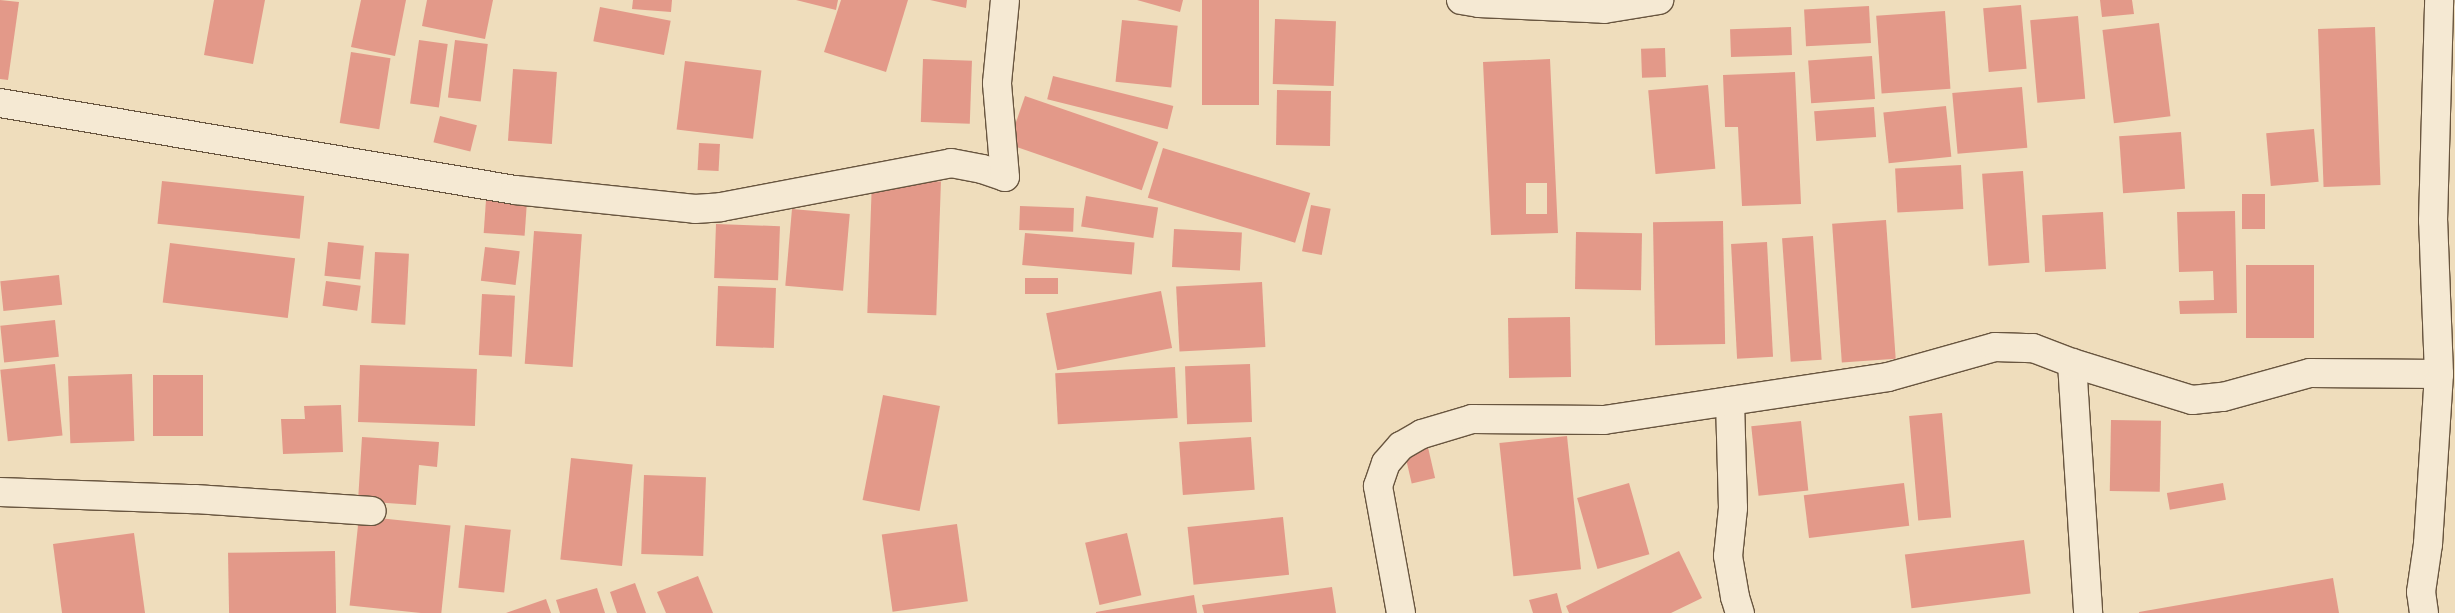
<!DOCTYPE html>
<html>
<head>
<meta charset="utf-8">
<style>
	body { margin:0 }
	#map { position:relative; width:2455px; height:613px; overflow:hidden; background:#efddbc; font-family:Cardo,serif }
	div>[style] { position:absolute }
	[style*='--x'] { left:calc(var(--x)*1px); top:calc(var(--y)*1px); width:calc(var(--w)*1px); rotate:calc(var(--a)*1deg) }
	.building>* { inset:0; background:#e39989; transform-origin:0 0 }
	.roads { filter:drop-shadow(1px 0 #68553f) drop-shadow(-1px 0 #68553f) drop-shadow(0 1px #68553f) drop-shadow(0 -1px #68553f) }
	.street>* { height:28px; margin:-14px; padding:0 14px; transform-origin:14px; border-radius:14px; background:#f5e9d3 }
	span { translate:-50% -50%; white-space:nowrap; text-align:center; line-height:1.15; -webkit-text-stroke:4px #f5e9d3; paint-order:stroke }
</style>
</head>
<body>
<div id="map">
	<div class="building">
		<div style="clip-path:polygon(0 0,19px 2px,8px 80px,0 79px)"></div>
		<div style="clip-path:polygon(214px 0,265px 0,253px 64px,204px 55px)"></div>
		<div style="clip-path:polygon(361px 0,406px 0,395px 56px,351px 47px)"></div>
		<div style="clip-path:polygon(427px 0,493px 0,485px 39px,422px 26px)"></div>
		<div style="clip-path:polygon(633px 0,672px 0,671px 12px,632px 9px)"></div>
		<div style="clip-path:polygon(796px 0,838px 0,836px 10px)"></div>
		<div style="clip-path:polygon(841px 0,908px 0,886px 72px,824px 52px)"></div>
		<div style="clip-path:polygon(930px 0,967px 0,966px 8px)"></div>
		<div style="clip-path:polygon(1137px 0,1183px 0,1180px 12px)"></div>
		<div style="left:1202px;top:0;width:57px;height:105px"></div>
		<div style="clip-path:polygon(2100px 0,2132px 0,2134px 14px,2102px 17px)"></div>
		<div style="left:2021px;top:5px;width:64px;height:38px;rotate:85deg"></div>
		<div style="left:1869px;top:6px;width:37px;height:65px;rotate:87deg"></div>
		<div style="left:600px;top:7px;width:72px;height:35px;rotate:11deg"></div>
		<div style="left:1945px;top:11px;width:78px;height:69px;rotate:86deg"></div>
		<div style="left:2078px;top:16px;width:83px;height:48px;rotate:85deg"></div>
		<div style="left:1275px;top:19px;width:61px;height:65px;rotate:2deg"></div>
		<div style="left:1122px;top:20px;width:56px;height:62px;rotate:6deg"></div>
		<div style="left:2159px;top:23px;width:94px;height:57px;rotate:83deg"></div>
		<div style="left:1791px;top:27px;width:28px;height:61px;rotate:88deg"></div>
		<div style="left:2375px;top:27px;width:158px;height:57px;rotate:88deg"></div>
		<div style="left:419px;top:40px;width:29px;height:64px;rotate:8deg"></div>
		<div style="left:455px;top:40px;width:33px;height:58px;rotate:7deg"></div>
		<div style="left:1665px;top:48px;width:29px;height:24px;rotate:88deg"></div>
		<div style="left:351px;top:52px;width:40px;height:72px;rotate:9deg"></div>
		<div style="left:1872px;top:56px;width:43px;height:64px;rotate:86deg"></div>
		<div style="left:923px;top:59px;width:49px;height:63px;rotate:2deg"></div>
		<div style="clip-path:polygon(evenodd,1550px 59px,1558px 233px,1491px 235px,1483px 62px,1550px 59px,1526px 183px,1547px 183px,1547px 214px,1526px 214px,1526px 183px)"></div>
		<div style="left:685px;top:61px;width:77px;height:69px;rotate:7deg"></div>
		<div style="left:513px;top:69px;width:44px;height:72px;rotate:4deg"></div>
		<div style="clip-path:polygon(1795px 72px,1801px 204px,1742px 206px,1738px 127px,1725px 127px,1723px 75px)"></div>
		<div style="left:1053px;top:76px;width:124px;height:24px;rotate:14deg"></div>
		<div style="left:1708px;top:85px;width:84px;height:60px;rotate:85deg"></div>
		<div style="left:2022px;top:87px;width:61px;height:70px;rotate:85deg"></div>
		<div style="left:1277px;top:90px;width:54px;height:55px;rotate:1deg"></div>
		<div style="left:1025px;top:96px;width:141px;height:51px;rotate:19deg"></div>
		<div style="left:1946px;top:106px;width:51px;height:63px;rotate:84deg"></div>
		<div style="left:1874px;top:107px;width:30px;height:60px;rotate:86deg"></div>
		<div style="left:440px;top:116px;width:38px;height:27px;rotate:14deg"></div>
		<div style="left:2314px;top:129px;width:53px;height:48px;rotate:85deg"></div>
		<div style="left:2181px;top:132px;width:57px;height:62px;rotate:86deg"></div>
		<div style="left:699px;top:143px;width:21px;height:27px;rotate:3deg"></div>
		<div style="left:1163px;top:148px;width:154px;height:52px;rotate:17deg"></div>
		<div style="left:1961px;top:165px;width:44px;height:66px;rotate:87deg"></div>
		<div style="left:2023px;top:171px;width:92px;height:41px;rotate:86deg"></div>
		<div style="left:872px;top:179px;width:69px;height:134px;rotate:2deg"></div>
		<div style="left:162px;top:181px;width:143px;height:43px;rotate:6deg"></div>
		<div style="left:2265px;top:194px;width:35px;height:23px;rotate:90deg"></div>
		<div style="left:1086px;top:196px;width:73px;height:31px;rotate:9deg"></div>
		<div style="left:486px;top:200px;width:41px;height:33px;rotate:4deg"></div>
		<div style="left:1311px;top:205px;width:20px;height:47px;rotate:11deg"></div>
		<div style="left:1020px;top:206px;width:54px;height:24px;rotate:2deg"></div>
		<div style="left:792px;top:209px;width:58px;height:77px;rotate:5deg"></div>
		<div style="clip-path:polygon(2235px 211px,2237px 313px,2180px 314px,2179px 301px,2214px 300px,2213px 271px,2179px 272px,2177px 212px)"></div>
		<div style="left:2103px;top:212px;width:57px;height:61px;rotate:87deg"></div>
		<div style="left:1886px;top:220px;width:139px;height:54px;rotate:86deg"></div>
		<div style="left:1723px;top:221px;width:123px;height:70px;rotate:89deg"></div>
		<div style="left:716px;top:224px;width:64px;height:54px;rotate:2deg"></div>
		<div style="left:1174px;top:229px;width:68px;height:38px;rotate:3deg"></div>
		<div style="left:534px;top:231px;width:48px;height:133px;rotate:4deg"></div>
		<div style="left:1576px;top:232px;width:66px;height:57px;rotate:1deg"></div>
		<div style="left:1025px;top:233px;width:110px;height:32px;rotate:5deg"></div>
		<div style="left:1813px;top:236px;width:124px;height:31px;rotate:86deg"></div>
		<div style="left:328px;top:242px;width:36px;height:34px;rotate:6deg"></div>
		<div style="left:1767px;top:242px;width:115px;height:36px;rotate:87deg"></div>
		<div style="left:170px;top:243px;width:126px;height:60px;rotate:7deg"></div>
		<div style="left:485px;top:247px;width:35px;height:34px;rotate:7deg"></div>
		<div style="left:375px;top:252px;width:34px;height:71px;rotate:3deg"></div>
		<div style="left:2246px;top:265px;width:68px;height:73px"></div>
		<div style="left:59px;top:275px;width:30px;height:59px;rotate:84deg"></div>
		<div style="left:1058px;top:278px;width:16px;height:33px;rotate:90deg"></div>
		<div style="left:326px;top:281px;width:35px;height:25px;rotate:8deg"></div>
		<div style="left:1262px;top:282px;width:65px;height:86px;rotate:87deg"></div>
		<div style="left:718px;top:286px;width:58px;height:60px;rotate:2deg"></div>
		<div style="left:1161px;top:291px;width:58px;height:117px;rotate:79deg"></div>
		<div style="left:482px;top:294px;width:33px;height:61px;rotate:3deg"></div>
		<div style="left:1570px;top:317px;width:60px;height:62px;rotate:89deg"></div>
		<div style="left:55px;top:320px;width:37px;height:55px;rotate:84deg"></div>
		<div style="left:55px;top:364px;width:72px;height:55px;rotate:84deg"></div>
		<div style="left:1250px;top:364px;width:58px;height:65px;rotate:88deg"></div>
		<div style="left:360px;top:365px;width:117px;height:57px;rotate:2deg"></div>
		<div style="left:1175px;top:367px;width:51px;height:120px;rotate:87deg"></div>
		<div style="left:132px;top:374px;width:67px;height:64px;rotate:88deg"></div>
		<div style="left:203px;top:375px;width:61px;height:50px;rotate:90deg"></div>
		<div style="left:883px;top:395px;width:58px;height:107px;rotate:11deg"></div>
		<div style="clip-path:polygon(341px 405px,343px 452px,283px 454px,281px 419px,305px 419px,304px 406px)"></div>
		<div style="left:1942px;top:413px;width:105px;height:33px;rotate:85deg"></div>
		<div style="left:2111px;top:420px;width:50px;height:71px;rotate:1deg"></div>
		<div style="left:1801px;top:421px;width:70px;height:50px;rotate:84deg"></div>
		<div style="left:1567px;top:436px;width:134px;height:68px;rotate:84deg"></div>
		<div style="clip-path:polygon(362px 437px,439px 442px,437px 467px,419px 465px,416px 505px,358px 501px)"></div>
		<div style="left:1251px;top:437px;width:53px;height:72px;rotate:86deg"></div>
		<div style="left:1427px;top:443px;width:36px;height:24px;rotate:77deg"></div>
		<div style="left:571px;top:458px;width:62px;height:102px;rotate:6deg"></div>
		<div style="left:644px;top:475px;width:62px;height:79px;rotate:2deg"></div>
		<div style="left:1629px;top:483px;width:74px;height:54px;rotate:74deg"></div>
		<div style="left:1904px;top:483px;width:43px;height:101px;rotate:83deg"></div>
		<div style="left:2223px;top:483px;width:17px;height:57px;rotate:80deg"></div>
		<div style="left:359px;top:516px;width:92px;height:90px;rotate:6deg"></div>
		<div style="left:1283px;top:517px;width:58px;height:96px;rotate:84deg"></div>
		<div style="left:957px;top:524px;width:78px;height:76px;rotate:82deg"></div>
		<div style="left:465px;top:525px;width:46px;height:63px;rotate:6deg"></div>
		<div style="clip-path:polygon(134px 533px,145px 613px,62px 613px,53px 544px)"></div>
		<div style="left:1127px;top:533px;width:64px;height:43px;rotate:77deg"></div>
		<div style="left:2024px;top:540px;width:54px;height:120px;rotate:83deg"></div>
		<div style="left:335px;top:551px;width:62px;height:107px;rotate:89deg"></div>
		<div style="clip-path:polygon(1679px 551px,1702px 598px,1671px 613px,1569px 613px,1566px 606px)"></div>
		<div style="clip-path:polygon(698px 576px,713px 613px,666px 613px,657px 592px)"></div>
		<div style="clip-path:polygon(2333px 578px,2339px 613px,2139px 613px,2139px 612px)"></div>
		<div style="clip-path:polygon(635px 583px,646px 613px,617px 613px,610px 592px)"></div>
		<div style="clip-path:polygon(1332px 587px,1336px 613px,1204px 613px,1202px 605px)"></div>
		<div style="clip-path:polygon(597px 588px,605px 613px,560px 613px,556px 600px)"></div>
		<div style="clip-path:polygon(1557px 593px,1562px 613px,1533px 613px,1529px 600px)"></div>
		<div style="clip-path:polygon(1194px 595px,1197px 613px,1096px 613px,1096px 612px)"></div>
		<div style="clip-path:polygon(546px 599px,551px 613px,506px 613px)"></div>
	</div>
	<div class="roads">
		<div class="street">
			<div style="--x:1461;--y:0;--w:18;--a:9"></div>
			<div style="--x:1479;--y:3;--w:125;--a:2.7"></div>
			<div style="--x:1604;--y:9;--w:56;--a:-9.3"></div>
			<div style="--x:0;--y:103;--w:522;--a:9.59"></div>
			<div style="--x:515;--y:190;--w:181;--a:6"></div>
			<div style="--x:695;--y:209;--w:26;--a:-4"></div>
			<div style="--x:721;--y:207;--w:234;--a:-10.8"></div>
			<div style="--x:951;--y:163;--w:32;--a:11"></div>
			<div style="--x:982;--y:169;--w:24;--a:19"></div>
			<div style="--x:1005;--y:177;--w:94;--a:-94.9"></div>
			<div style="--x:997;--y:83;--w:83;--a:-84.5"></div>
			<div style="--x:2072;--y:363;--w:251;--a:86.3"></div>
			<div style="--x:1730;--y:401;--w:107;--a:88.4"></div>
			<div style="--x:1733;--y:508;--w:48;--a:95.9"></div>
			<div style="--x:1728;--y:556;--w:42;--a:80.3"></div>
			<div style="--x:1735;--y:597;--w:17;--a:73"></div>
			<div style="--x:0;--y:492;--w:195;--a:2.1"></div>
			<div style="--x:195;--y:499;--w:177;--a:3.9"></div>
			<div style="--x:1401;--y:613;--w:129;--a:-100.3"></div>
			<div style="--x:1378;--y:486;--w:24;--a:-71"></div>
			<div style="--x:1386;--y:463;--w:23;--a:-49"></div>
			<div style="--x:1401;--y:446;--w:24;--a:-30"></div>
			<div style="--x:1422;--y:434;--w:52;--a:-16.7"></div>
			<div style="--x:1472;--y:419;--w:132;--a:0.4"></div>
			<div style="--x:1604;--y:420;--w:287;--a:-8.6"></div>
			<div style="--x:1888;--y:377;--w:111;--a:-15.7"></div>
			<div style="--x:1995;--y:347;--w:38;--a:2"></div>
			<div style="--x:2033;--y:348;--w:42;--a:21"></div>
			<div style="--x:2072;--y:363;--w:126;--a:17.1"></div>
			<div style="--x:2192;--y:400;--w:31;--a:-6"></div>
			<div style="--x:2223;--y:397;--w:90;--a:-15.4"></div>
			<div style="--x:2310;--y:373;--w:129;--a:0.4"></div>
			<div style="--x:2424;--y:613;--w:21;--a:-98"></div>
			<div style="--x:2421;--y:592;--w:49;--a:-81.7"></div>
			<div style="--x:2428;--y:544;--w:170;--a:-86.3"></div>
			<div style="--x:2439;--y:374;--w:153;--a:-92.2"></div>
			<div style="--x:2433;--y:221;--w:221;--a:-88.4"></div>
		</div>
	</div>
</div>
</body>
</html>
